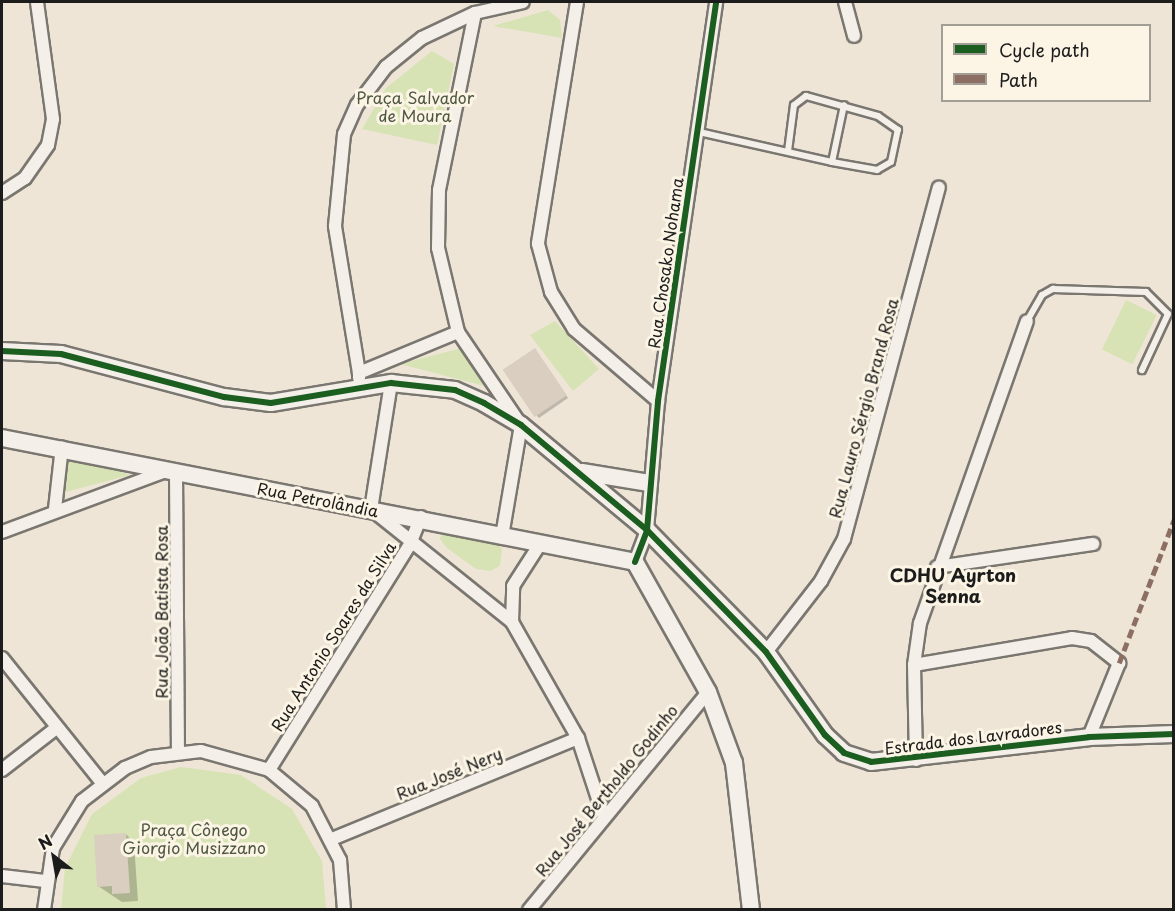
<!DOCTYPE html>
<html>
<head>
<meta charset="utf-8">
<style>
	body { margin:0 }
	#map { position:relative; width:1175px; height:911px; overflow:hidden; background:#eee5d7; font-family:"Playpen Sans",sans-serif }
	div>[style] { position:absolute }
	[style*='--x'] { left:calc(var(--x)*1px); top:calc(var(--y)*1px); width:calc(var(--w)*1px); rotate:calc(var(--a)*1deg) }
	.green>* { inset:0; background:#d7e3b5; transform-origin:0 0 }
	.shadow>* { inset:0; background:#0003 }
	.building>* { inset:0; background:#dacec1; transform-origin:0 0 }
	.roads { filter:drop-shadow(2px 0 #7a7670) drop-shadow(-2px 0 #7a7670) drop-shadow(0 2px #7a7670) drop-shadow(0 -2px #7a7670) }
	.service>* { height:6px; margin:-3px; padding:0 3px; transform-origin:3px; border-radius:3px; background:#f4f0e9 }
	.minor>* { height:12px; margin:-6px; padding:0 6px; transform-origin:6px; border-radius:6px; background:#f4f0e9 }
	.tertiary>* { height:16px; margin:-8px; padding:0 8px; transform-origin:8px; border-radius:8px; background:#f4f0e9 }
	.quiet>* { height:4.5px; margin-top:-2.25px; transform-origin:0; background:repeating-linear-gradient(90deg,#8d6e63 0 9px,transparent 0 13.5px) }
	.cycleway>* { height:6px; margin:-3px; padding:0 3px; transform-origin:3px; border-radius:3px; background:#1b5e20 }
	span { translate:-50% -50%; white-space:nowrap; text-align:center; line-height:1.15; -webkit-text-stroke:6px #fcf5e5; paint-order:stroke }
	.park-label { font-size:16px; color:#4e5742 }
	.street-label { font-size:16px; color:#1c1c1c }
	.neighbourhood-label { font-size:18px; color:#1c1c1c; font-weight:700 }
	.frame { position:absolute; inset:0; border:3px solid #1c1c1c; pointer-events:none }
	.legend { position:absolute; left:941px; top:24px; width:210px; height:78px; box-sizing:border-box; background:#fcf5e5; border:2px solid #a29e95; margin:0; padding:8px 10px; list-style:none; font-size:18px; color:#1c1c1c }
	.legend li { display:flex; align-items:center; gap:12px; height:30px }
	.legend b { width:30px; border:2px solid #a29e95 }
	.north { position:absolute; left:24px; top:827px; width:60px; height:60px; -webkit-text-stroke:4px #fcf5e5; paint-order:stroke; rotate:329deg; font-size:16px; font-weight:700; line-height:24px; text-align:center; color:#1c1c1c }
	.north::after { content:''; display:block; margin:auto; width:21px; height:27px; background:#1c1c1c; clip-path:polygon(50% 0,100% 100%,50% 72%,0 100%) }
</style>
</head>
<body>
<div id="map">
	<div class="green">
		<div style="clip-path:polygon(548px 10px,560px 20px,562px 38px,493px 26px)"></div>
		<div style="clip-path:polygon(432px 51px,454px 64px,437px 145px,362px 129px,386px 88px)"></div>
		<div style="left:1126px;top:300px;width:34px;height:55px;rotate:26deg"></div>
		<div style="clip-path:polygon(555px 321px,599px 369px,573px 391px,530px 335px)"></div>
		<div style="clip-path:polygon(462px 348px,492px 388px,400px 364px)"></div>
		<div style="clip-path:polygon(65px 450px,130px 475px,58px 494px)"></div>
		<div style="clip-path:polygon(452px 528px,494px 540px,502px 549px,500px 566px,490px 571px,476px 569px,447px 548px,439px 538px)"></div>
		<div style="clip-path:polygon(181px 767px,241px 775px,292px 809px,322px 861px,326px 909px,61px 910px,65px 868px,92px 814px,141px 778px)"></div>
	</div>
	<div class="shadow">
		<div style="clip-path:polygon(537px 352px,568px 398px,539px 418px,537px 416px)"></div>
		<div style="clip-path:polygon(126px 834px,134px 843px,138px 901px,122px 902px,98px 886px)"></div>
	</div>
	<div class="building">
		<div style="left:535px;top:348px;width:57px;height:39px;rotate:56deg"></div>
		<div style="clip-path:polygon(126px 833px,130px 893px,112px 894px,112px 886px,97px 887px,94px 835px)"></div>
	</div>
	<div class="roads">
		<div class="service">
			<div style="--x:699;--y:132;--w:136;--a:12.7"></div>
			<div style="--x:832;--y:162;--w:46;--a:10.1"></div>
			<div style="--x:877;--y:170;--w:16;--a:-30"></div>
			<div style="--x:891;--y:162;--w:33;--a:-78"></div>
			<div style="--x:898;--y:130;--w:24;--a:-145"></div>
			<div style="--x:878;--y:116;--w:75;--a:-164.5"></div>
			<div style="--x:806;--y:96;--w:15;--a:143"></div>
			<div style="--x:794;--y:105;--w:46;--a:97.4"></div>
			<div style="--x:832;--y:162;--w:58;--a:-78.1"></div>
			<div style="--x:1027;--y:321;--w:30;--a:-60"></div>
			<div style="--x:1042;--y:295;--w:13;--a:-29"></div>
			<div style="--x:1053;--y:289;--w:93;--a:1.8"></div>
			<div style="--x:1146;--y:292;--w:31;--a:45"></div>
			<div style="--x:1168;--y:314;--w:62;--a:114.9"></div>
		</div>
		<div class="minor">
			<div style="--x:577;--y:2;--w:245;--a:99.2"></div>
			<div style="--x:538;--y:244;--w:50;--a:74.8"></div>
			<div style="--x:551;--y:292;--w:44;--a:58.1"></div>
			<div style="--x:574;--y:329;--w:111;--a:40.6"></div>
			<div style="--x:845;--y:2;--w:35;--a:75"></div>
			<div style="--x:475;--y:13;--w:181;--a:101.5"></div>
			<div style="--x:439;--y:190;--w:58;--a:91"></div>
			<div style="--x:438;--y:248;--w:86;--a:76.6"></div>
			<div style="--x:458;--y:332;--w:112;--a:55.9"></div>
			<div style="--x:521;--y:425;--w:113;--a:99.7"></div>
			<div style="--x:2;--y:193;--w:27;--a:-33"></div>
			<div style="--x:25;--y:178;--w:40;--a:-55.1"></div>
			<div style="--x:48;--y:145;--w:26;--a:-79"></div>
			<div style="--x:53;--y:119;--w:118;--a:-97.8"></div>
			<div style="--x:359;--y:373;--w:149;--a:-99.3"></div>
			<div style="--x:335;--y:226;--w:92;--a:-84.4"></div>
			<div style="--x:344;--y:134;--w:32;--a:-66"></div>
			<div style="--x:357;--y:105;--w:48;--a:-52.7"></div>
			<div style="--x:386;--y:67;--w:46;--a:-38.9"></div>
			<div style="--x:422;--y:38;--w:59;--a:-25.3"></div>
			<div style="--x:475;--y:13;--w:49;--a:-12.9"></div>
			<div style="--x:359;--y:378;--w:5;--a:-90"></div>
			<div style="--x:359;--y:373;--w:107;--a:-22.5"></div>
			<div style="--x:391;--y:383;--w:128;--a:99"></div>
			<div style="--x:371;--y:509;--w:181;--a:38.7"></div>
			<div style="--x:512;--y:622;--w:133;--a:60.4"></div>
			<div style="--x:578;--y:738;--w:83;--a:71.8"></div>
			<div style="--x:176;--y:472;--w:279;--a:89.6"></div>
			<div style="--x:55;--y:509;--w:62;--a:-83.6"></div>
			<div style="--x:2;--y:532;--w:175;--a:-20.4"></div>
			<div style="--x:635;--y:562;--w:34;--a:-69"></div>
			<div style="--x:647;--y:530;--w:129;--a:-85.1"></div>
			<div style="--x:658;--y:401;--w:403;--a:-81.7"></div>
			<div style="--x:937;--y:567;--w:158;--a:-8.4"></div>
			<div style="--x:512;--y:622;--w:36;--a:-88"></div>
			<div style="--x:513;--y:586;--w:50;--a:-57.3"></div>
			<div style="--x:766;--y:652;--w:90;--a:-52.2"></div>
			<div style="--x:821;--y:581;--w:48;--a:-61.3"></div>
			<div style="--x:844;--y:539;--w:364;--a:-74.9"></div>
			<div style="--x:2;--y:658;--w:160;--a:51.3"></div>
			<div style="--x:914;--y:665;--w:160;--a:-9.7"></div>
			<div style="--x:1072;--y:638;--w:19;--a:9"></div>
			<div style="--x:1091;--y:641;--w:36;--a:38"></div>
			<div style="--x:1119;--y:663;--w:80;--a:112.1"></div>
			<div style="--x:916;--y:760;--w:95;--a:-91.2"></div>
			<div style="--x:914;--y:665;--w:42;--a:-81.9"></div>
			<div style="--x:920;--y:623;--w:320;--a:-70.5"></div>
			<div style="--x:2;--y:770;--w:67;--a:-37.7"></div>
			<div style="--x:269;--y:770;--w:266;--a:-58"></div>
			<div style="--x:410;--y:544;--w:29;--a:-68"></div>
			<div style="--x:332;--y:839;--w:266;--a:-22.3"></div>
			<div style="--x:2;--y:876;--w:43;--a:6.6"></div>
			<div style="--x:44;--y:910;--w:63;--a:-81.7"></div>
			<div style="--x:53;--y:848;--w:55;--a:-58.3"></div>
			<div style="--x:82;--y:801;--w:54;--a:-37.5"></div>
			<div style="--x:125;--y:768;--w:28;--a:-23"></div>
			<div style="--x:151;--y:757;--w:50;--a:-6.8"></div>
			<div style="--x:201;--y:751;--w:71;--a:15.6"></div>
			<div style="--x:269;--y:770;--w:56;--a:39.9"></div>
			<div style="--x:312;--y:806;--w:61;--a:62.6"></div>
			<div style="--x:340;--y:860;--w:50;--a:85.4"></div>
			<div style="--x:529;--y:910;--w:282;--a:-50.6"></div>
		</div>
		<div class="tertiary">
			<div style="--x:2;--y:351;--w:59;--a:2.9"></div>
			<div style="--x:61;--y:354;--w:169;--a:14.8"></div>
			<div style="--x:224;--y:397;--w:47;--a:7.3"></div>
			<div style="--x:271;--y:403;--w:122;--a:-9.5"></div>
			<div style="--x:391;--y:383;--w:64;--a:6.2"></div>
			<div style="--x:455;--y:390;--w:32;--a:24"></div>
			<div style="--x:484;--y:403;--w:43;--a:30.7"></div>
			<div style="--x:521;--y:425;--w:164;--a:39.8"></div>
			<div style="--x:647;--y:530;--w:170;--a:45.7"></div>
			<div style="--x:766;--y:652;--w:102;--a:54.6"></div>
			<div style="--x:825;--y:735;--w:26;--a:43"></div>
			<div style="--x:844;--y:753;--w:28;--a:18"></div>
			<div style="--x:871;--y:762;--w:219;--a:-6.5"></div>
			<div style="--x:1089;--y:737;--w:85;--a:-2"></div>
			<div style="--x:2;--y:438;--w:645;--a:11.08"></div>
			<div style="--x:635;--y:562;--w:149;--a:60.7"></div>
			<div style="--x:708;--y:692;--w:76;--a:69.9"></div>
			<div style="--x:734;--y:763;--w:148;--a:83.4"></div>
			<div style="--x:582;--y:472;--w:68;--a:9.3"></div>
		</div>
	</div>
	<div class="quiet">
		<div style="--x:1119;--y:663;--w:153;--a:-69"></div>
	</div>
	<div class="cycleway">
		<div style="--x:2;--y:351;--w:59;--a:2.9"></div>
		<div style="--x:61;--y:354;--w:169;--a:14.8"></div>
		<div style="--x:224;--y:397;--w:47;--a:7.3"></div>
		<div style="--x:271;--y:403;--w:122;--a:-9.5"></div>
		<div style="--x:391;--y:383;--w:64;--a:6.2"></div>
		<div style="--x:455;--y:390;--w:32;--a:24"></div>
		<div style="--x:484;--y:403;--w:43;--a:30.7"></div>
		<div style="--x:521;--y:425;--w:164;--a:39.8"></div>
		<div style="--x:647;--y:530;--w:170;--a:45.7"></div>
		<div style="--x:766;--y:652;--w:102;--a:54.6"></div>
		<div style="--x:825;--y:735;--w:26;--a:43"></div>
		<div style="--x:844;--y:753;--w:28;--a:18"></div>
		<div style="--x:871;--y:762;--w:219;--a:-6.5"></div>
		<div style="--x:1089;--y:737;--w:85;--a:-2"></div>
		<div style="--x:635;--y:562;--w:34;--a:-69"></div>
		<div style="--x:647;--y:530;--w:129;--a:-85.1"></div>
		<div style="--x:658;--y:401;--w:403;--a:-81.7"></div>
	</div>
	<div class="park-label">
		<span style="left:415px;top:106px">Praça Salvador<br>de Moura</span>
		<span style="left:194px;top:838px">Praça Cônego<br>Giorgio Musizzano</span>
	</div>
	<div class="street-label">
		<span style="left:665px;top:263px;rotate:-82deg">Rua Chosako Nohama</span>
		<span style="left:863px;top:408px;rotate:-75deg">Rua Lauro Sérgio Brand Rosa</span>
		<span style="left:318px;top:499px;rotate:11deg">Rua Petrolândia</span>
		<span style="left:161px;top:612px;rotate:-90deg">Rua João Batista Rosa</span>
		<span style="left:333px;top:636px;rotate:-58deg">Rua Antonio Soares da Silva</span>
		<span style="left:973px;top:737px;rotate:-7deg">Estrada dos Lavradores</span>
		<span style="left:449px;top:773px;rotate:-22deg">Rua José Nery</span>
		<span style="left:606px;top:790px;rotate:-51deg">Rua José Bertholdo Godinho</span>
	</div>
	<div class="neighbourhood-label">
		<span style="left:953px;top:586px">CDHU Ayrton<br>Senna</span>
	</div>
	<div class="frame"></div>
	<ul class="legend">
	<li><b style="height:8px;background:#1b5e20"></b>Cycle path</li>
	<li><b style="height:8px;background:#8d6e63"></b>Path</li>
	</ul>
	<div class="north">N</div>
</div>
</body>
</html>
